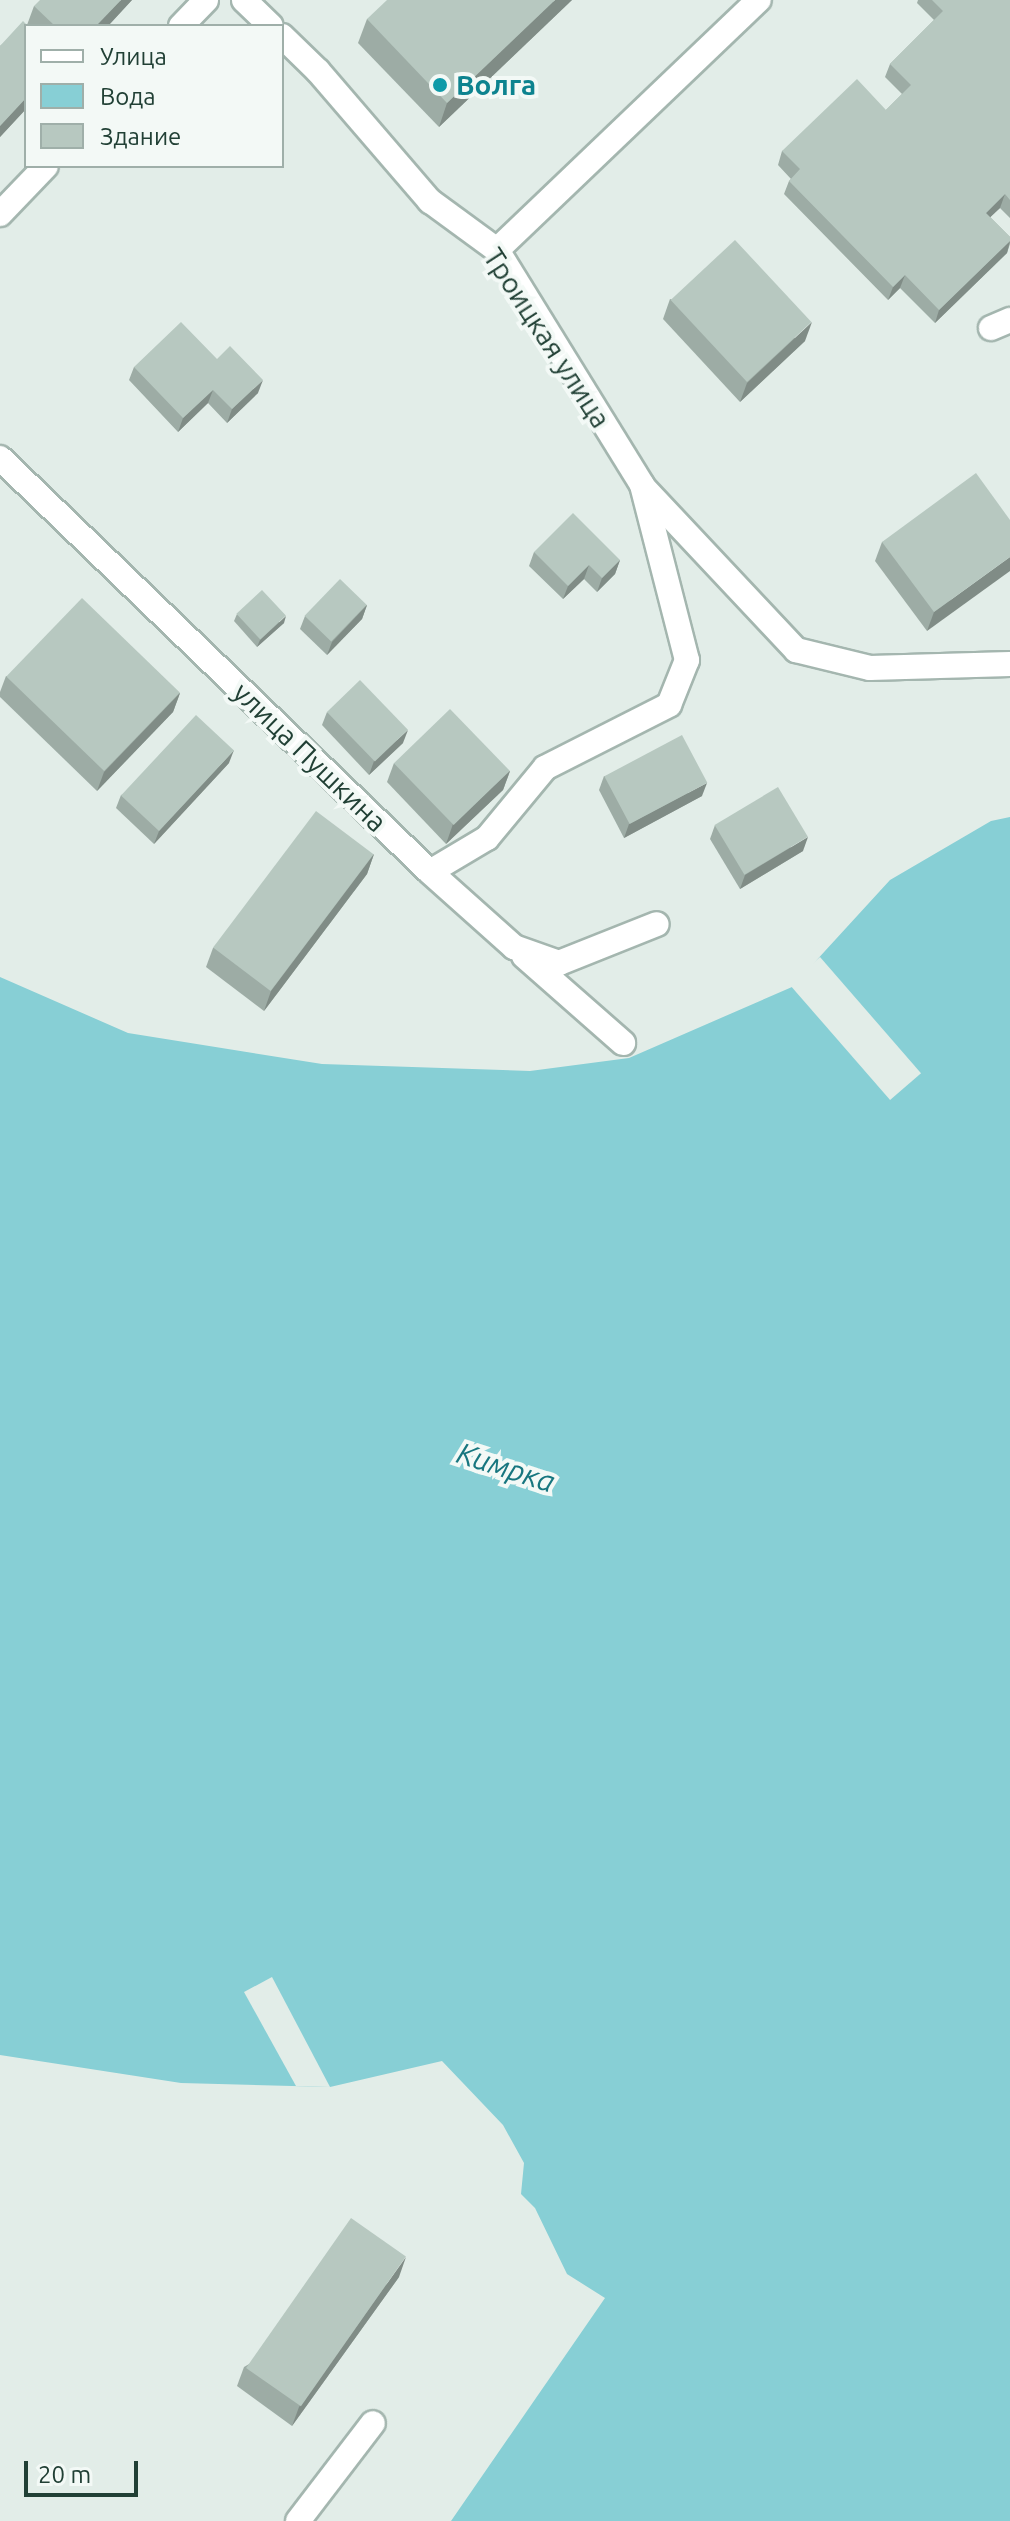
<!DOCTYPE html>
<html>
<head>
<meta charset="utf-8">
<style>
	body { margin:0 }
	#map { position:relative; width:1010px; height:2521px; overflow:hidden; background:#e2ede8; font-family:Ubuntu,sans-serif }
	div>[style] { position:absolute }
	[style*='--x'] { left:calc(var(--x)*1px); top:calc(var(--y)*1px); width:calc(var(--w)*1px); rotate:calc(var(--a)*1deg) }
	.water>* { inset:0; background:#87cfd5 }
	.pier>* { inset:0; background:#e2ede8; transform-origin:0 0 }
	.roads { filter:drop-shadow(2px 0 #a4b6af) drop-shadow(-2px 0 #a4b6af) drop-shadow(0 2px #a4b6af) drop-shadow(0 -2px #a4b6af) }
	.minor>* { height:24px; margin:-12px; padding:0 12px; transform-origin:12px; border-radius:12px; background:#fff }
	.wall>* { inset:0; background:#9daca5 }
	.shaded-wall>* { inset:0; background:#808c86 }
	.building>* { inset:0; background:#b7c8c0; transform-origin:0 0 }
	.dots>* { width:22px; height:22px; translate:-50% -50%; box-sizing:border-box; border:4px solid #f3f9f6; border-radius:50% }
	span { translate:-50% -50%; white-space:nowrap; text-align:center; line-height:1.15; -webkit-text-stroke:8px #f3f9f6; paint-order:stroke }
	.culture-label { font-size:28px; color:#0d838f; font-weight:700 }
	.left { translate:0 -50%; text-align:left }
	.street-label { font-size:28px; color:#214035 }
	.water-label { font-size:30px; color:#17767f; font-style:italic }
	.legend { position:absolute; left:24px; top:24px; width:260px; height:144px; box-sizing:border-box; background:#f3f9f6; border:2px solid #9fafa9; margin:0; padding:10px 14px; list-style:none; font-size:24px; color:#214035 }
	.legend li { display:flex; align-items:center; gap:16px; height:40px }
	.legend b { width:40px; border:2px solid #9fafa9 }
	.scale { position:absolute; left:24px; top:2461px; width:114px; height:36px; box-sizing:border-box; border:4px solid #214035; border-top:0; padding-left:10px; font-size:24px; line-height:28px; white-space:nowrap; color:#214035; -webkit-text-stroke:6px #f3f9f6; paint-order:stroke }
</style>
</head>
<body>
<div id="map">
	<div class="water">
		<div style="clip-path:polygon(1010px 817px,1010px 2521px,451px 2521px,605px 2298px,567px 2274px,535px 2208px,521px 2194px,524px 2163px,503px 2125px,442px 2061px,330px 2087px,181px 2083px,0 2055px,0 977px,128px 1033px,322px 1064px,530px 1071px,629px 1058px,792px 987px,890px 880px,991px 821px)"></div>
	</div>
	<div class="pier">
		<div style="left:820px;top:957px;width:154px;height:41px;rotate:49deg"></div>
		<div style="clip-path:polygon(272px 1977px,330px 2087px,296px 2086px,244px 1992px)"></div>
	</div>
	<div class="roads">
		<div class="minor">
			<div style="--x:244;--y:0;--w:37;--a:44"></div>
			<div style="--x:181;--y:26;--w:36;--a:-46"></div>
			<div style="--x:282;--y:36;--w:50;--a:44.2"></div>
			<div style="--x:318;--y:71;--w:172;--a:49.3"></div>
			<div style="--x:430;--y:201;--w:83;--a:36.2"></div>
			<div style="--x:497;--y:250;--w:276;--a:58.3"></div>
			<div style="--x:642;--y:485;--w:181;--a:75.6"></div>
			<div style="--x:687;--y:660;--w:48;--a:111.8"></div>
			<div style="--x:669;--y:705;--w:139;--a:153.1"></div>
			<div style="--x:545;--y:768;--w:91;--a:129.6"></div>
			<div style="--x:487;--y:838;--w:66;--a:149.2"></div>
			<div style="--x:0;--y:214;--w:66;--a:-46.2"></div>
			<div style="--x:497;--y:250;--w:362;--a:-43.7"></div>
			<div style="--x:991;--y:328;--w:21;--a:-23"></div>
			<div style="--x:0;--y:458;--w:597;--a:43.91"></div>
			<div style="--x:430;--y:872;--w:113;--a:41.8"></div>
			<div style="--x:514;--y:947;--w:48;--a:19.6"></div>
			<div style="--x:559;--y:963;--w:105;--a:-21.7"></div>
			<div style="--x:643;--y:487;--w:224;--a:46.8"></div>
			<div style="--x:796;--y:650;--w:76;--a:13.7"></div>
			<div style="--x:870;--y:668;--w:140;--a:-1.6"></div>
			<div style="--x:524;--y:956;--w:132;--a:41.3"></div>
			<div style="--x:298;--y:2521;--w:123;--a:-52.6"></div>
		</div>
	</div>
	<div class="wall">
		<div style="clip-path:polygon(132px 0,108px 26px,26px 26px,26px 109px,0 137px,0 46px,27px 25px,34px 6px)"></div>
		<div style="clip-path:polygon(572px 0,439px 127px,358px 43px,367px 19px)"></div>
		<div style="clip-path:polygon(918px 0,1010px 0,1010px 218px,1000px 208px,990px 217px,1010px 237px,1010px 244px,1007px 253px,935px 323px,900px 288px,888px 300px,784px 194px,789px 181px,791px 179px,778px 165px,782px 151px,886px 110px,902px 94px,885px 77px,890px 64px,934px 20px,917px 3px)"></div>
		<div style="clip-path:polygon(670px 299px,805px 341px,740px 402px,663px 319px)"></div>
		<div style="clip-path:polygon(217px 359px,258px 393px,227px 423px,208px 403px,178px 432px,129px 380px,134px 367px)"></div>
		<div style="clip-path:polygon(1010px 520px,927px 631px,875px 561px,882px 542px)"></div>
		<div style="clip-path:polygon(534px 552px,620px 560px,615px 574px,597px 592px,584px 579px,563px 599px,529px 566px)"></div>
		<div style="clip-path:polygon(367px 605px,362px 619px,327px 655px,300px 629px,305px 616px)"></div>
		<div style="clip-path:polygon(237px 614px,284px 623px,257px 647px,234px 621px)"></div>
		<div style="clip-path:polygon(6px 676px,180px 693px,173px 712px,97px 791px,0 697px,0 692px)"></div>
		<div style="clip-path:polygon(327px 712px,403px 743px,369px 775px,322px 725px)"></div>
		<div style="clip-path:polygon(229px 763px,154px 844px,116px 808px,121px 795px)"></div>
		<div style="clip-path:polygon(394px 763px,510px 771px,503px 790px,446px 844px,387px 782px)"></div>
		<div style="clip-path:polygon(604px 776px,702px 796px,624px 838px,599px 790px)"></div>
		<div style="clip-path:polygon(715px 825px,803px 851px,740px 889px,710px 839px)"></div>
		<div style="clip-path:polygon(374px 854px,367px 874px,264px 1011px,206px 967px,213px 948px)"></div>
		<div style="clip-path:polygon(399px 2277px,292px 2426px,237px 2386px,244px 2367px)"></div>
	</div>
	<div class="shaded-wall">
		<div style="clip-path:polygon(121px 0,132px 0,108px 26px,96px 26px)"></div>
		<div style="clip-path:polygon(555px 0,572px 0,439px 127px,447px 103px)"></div>
		<div style="clip-path:polygon(26px 98px,26px 109px,0 137px,0 126px)"></div>
		<div style="clip-path:polygon(1005px 194px,1000px 208px,981px 226px,986px 213px)"></div>
		<div style="clip-path:polygon(1010px 241px,1007px 253px,935px 323px,939px 310px)"></div>
		<div style="clip-path:polygon(905px 275px,900px 288px,888px 300px,893px 287px)"></div>
		<div style="clip-path:polygon(812px 322px,805px 341px,740px 402px,747px 383px)"></div>
		<div style="clip-path:polygon(263px 380px,258px 393px,227px 423px,232px 409px)"></div>
		<div style="clip-path:polygon(213px 390px,208px 403px,178px 432px,183px 418px)"></div>
		<div style="clip-path:polygon(1010px 557px,1010px 571px,927px 631px,934px 612px)"></div>
		<div style="clip-path:polygon(620px 560px,615px 574px,597px 592px,602px 578px)"></div>
		<div style="clip-path:polygon(589px 565px,584px 579px,563px 599px,568px 586px)"></div>
		<div style="clip-path:polygon(367px 605px,362px 619px,327px 655px,332px 642px)"></div>
		<div style="clip-path:polygon(286px 616px,284px 623px,257px 647px,260px 640px)"></div>
		<div style="clip-path:polygon(180px 693px,173px 712px,97px 791px,104px 772px)"></div>
		<div style="clip-path:polygon(408px 730px,403px 743px,369px 775px,374px 761px)"></div>
		<div style="clip-path:polygon(234px 750px,229px 763px,154px 844px,159px 831px)"></div>
		<div style="clip-path:polygon(510px 771px,503px 790px,446px 844px,453px 824px)"></div>
		<div style="clip-path:polygon(707px 783px,702px 796px,624px 838px,629px 824px)"></div>
		<div style="clip-path:polygon(808px 837px,803px 851px,740px 889px,745px 875px)"></div>
		<div style="clip-path:polygon(374px 854px,367px 874px,264px 1011px,271px 991px)"></div>
		<div style="clip-path:polygon(406px 2257px,399px 2277px,292px 2426px,299px 2407px)"></div>
	</div>
	<div class="building">
		<div style="clip-path:polygon(40px 0,121px 0,96px 26px,55px 26px,34px 6px)"></div>
		<div style="clip-path:polygon(387px 0,555px 0,447px 103px,367px 19px)"></div>
		<div style="clip-path:polygon(932px 0,1010px 0,1010px 200px,1005px 194px,986px 213px,1010px 237px,1010px 241px,939px 310px,905px 275px,893px 287px,789px 181px,800px 169px,782px 151px,857px 79px,886px 110px,911px 85px,890px 64px,943px 11px)"></div>
		<div style="clip-path:polygon(23px 21px,28px 26px,26px 26px,26px 98px,0 126px,0 46px)"></div>
		<div style="left:735px;top:240px;width:112px;height:88px;rotate:47deg"></div>
		<div style="clip-path:polygon(181px 322px,217px 359px,230px 346px,263px 380px,232px 409px,213px 390px,183px 418px,134px 367px)"></div>
		<div style="clip-path:polygon(976px 473px,1010px 520px,1010px 557px,934px 612px,882px 542px)"></div>
		<div style="clip-path:polygon(573px 513px,620px 560px,602px 578px,589px 565px,568px 586px,534px 552px)"></div>
		<div style="left:340px;top:579px;width:37px;height:51px;rotate:44deg"></div>
		<div style="left:262px;top:590px;width:35px;height:35px;rotate:47deg"></div>
		<div style="left:82px;top:598px;width:136px;height:109px;rotate:44deg"></div>
		<div style="left:360px;top:680px;width:69px;height:46px;rotate:46deg"></div>
		<div style="left:450px;top:709px;width:86px;height:78px;rotate:46deg"></div>
		<div style="left:196px;top:715px;width:52px;height:110px;rotate:43deg"></div>
		<div style="left:682px;top:735px;width:54px;height:88px;rotate:62deg"></div>
		<div style="left:778px;top:787px;width:58px;height:74px;rotate:59deg"></div>
		<div style="left:316px;top:811px;width:72px;height:171px;rotate:37deg"></div>
		<div style="left:351px;top:2218px;width:67px;height:183px;rotate:35deg"></div>
	</div>
	<div class="dots">
		<div style="left:440px;top:85px;background:#0f9aa8"></div>
	</div>
	<div class="culture-label">
		<span class="left" style="left:456px;top:85px">Волга</span>
	</div>
	<div class="street-label">
		<span style="left:547px;top:338px;rotate:57deg">Троицкая улица</span>
		<span style="left:310px;top:757px;rotate:44deg">улица Пушкина</span>
	</div>
	<div class="water-label">
		<span style="left:506px;top:1467px;rotate:18deg">Кимрка</span>
	</div>
	<ul class="legend">
	<li><b style="height:10px;background:#fff"></b>Улица</li>
	<li><b style="height:22px;background:#87cfd5"></b>Вода</li>
	<li><b style="height:22px;background:#b7c8c0"></b>Здание</li>
	</ul>
	<div class="scale">20 m</div>
</div>
</body>
</html>
